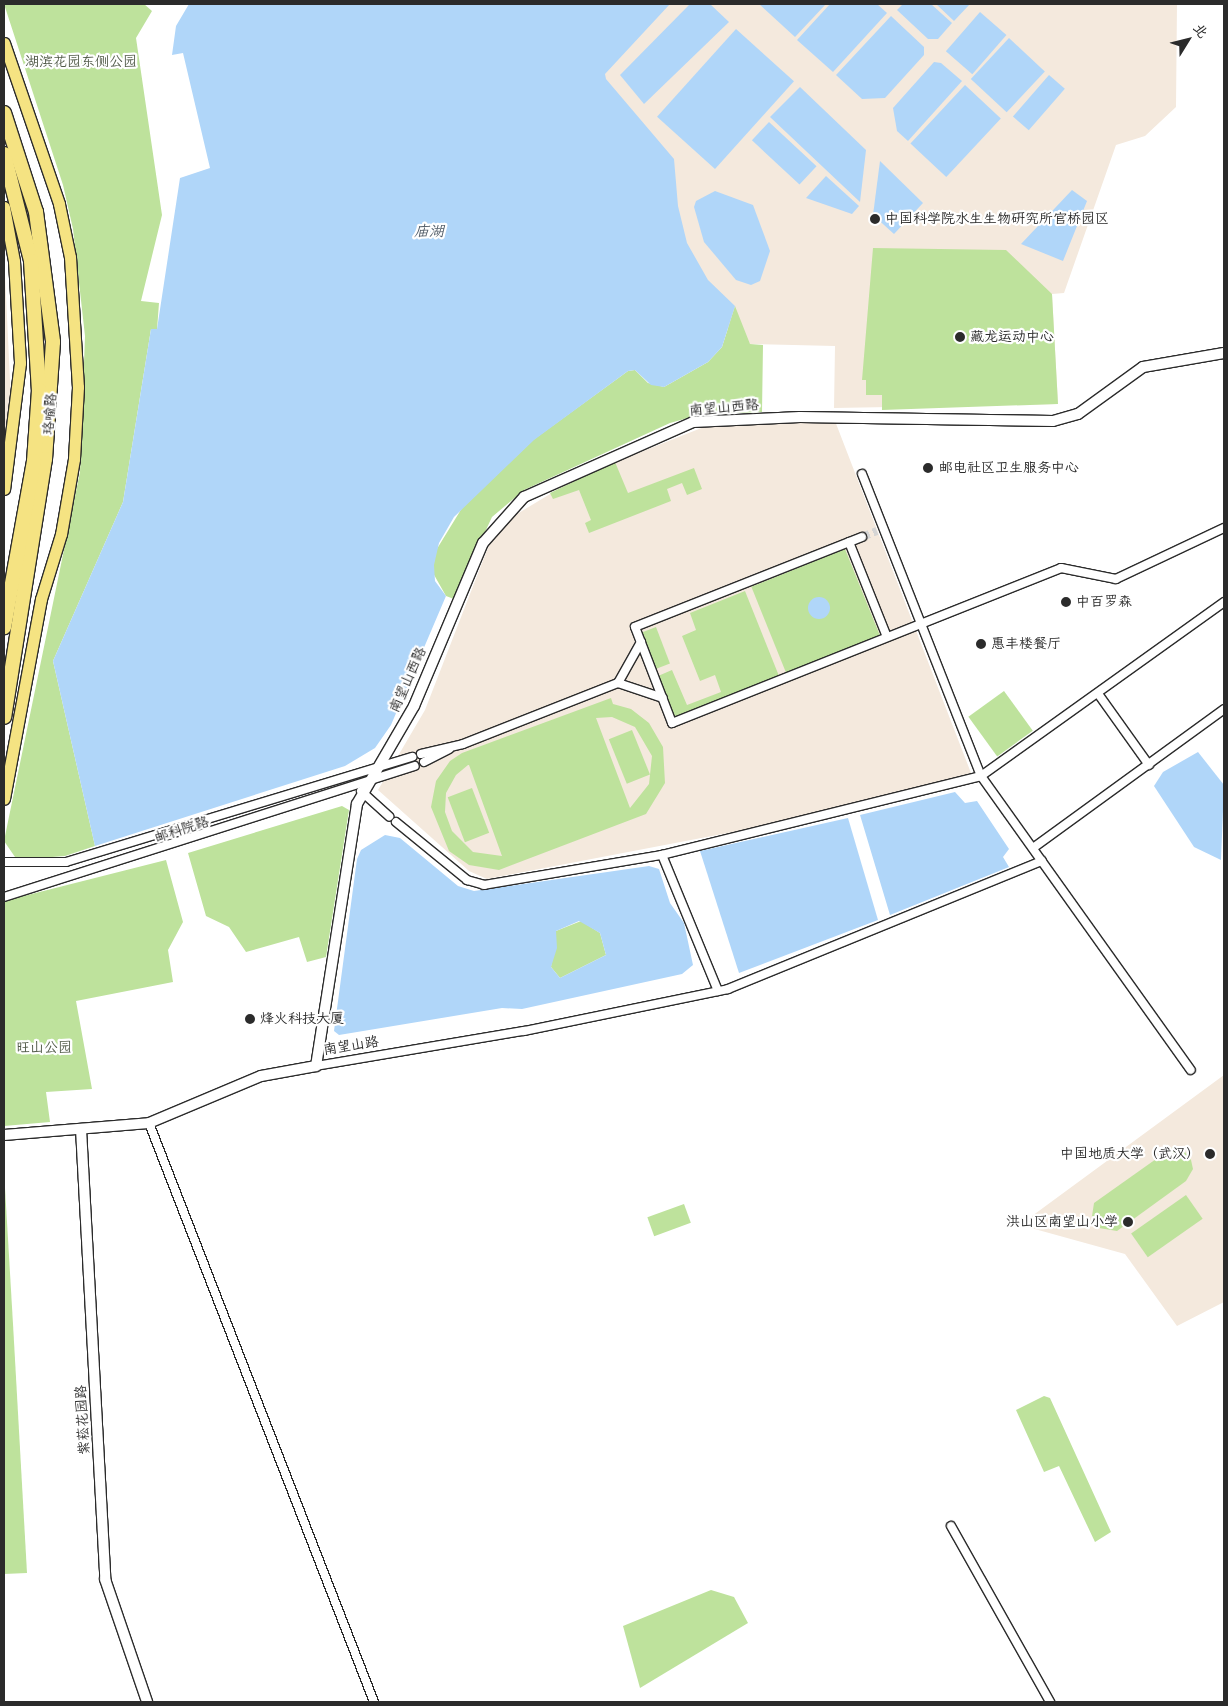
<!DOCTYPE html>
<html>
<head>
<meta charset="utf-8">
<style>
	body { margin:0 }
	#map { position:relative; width:1228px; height:1706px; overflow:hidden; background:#fff; font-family:"Comic Neue","LXGW WenKai TC",sans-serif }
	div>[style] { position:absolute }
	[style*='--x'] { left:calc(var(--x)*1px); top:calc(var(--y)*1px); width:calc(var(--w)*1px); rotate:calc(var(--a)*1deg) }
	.built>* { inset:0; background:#f4e9dd }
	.green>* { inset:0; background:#bee29c; transform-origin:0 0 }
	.water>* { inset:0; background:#b0d6f9; transform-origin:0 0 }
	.round { border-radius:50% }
	.street-tunnel>* { height:8px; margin-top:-4px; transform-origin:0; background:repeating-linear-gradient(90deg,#d5d5d5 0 8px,transparent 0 12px) }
	.roads { filter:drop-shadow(1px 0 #2b2b2b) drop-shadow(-1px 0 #2b2b2b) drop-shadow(0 1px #2b2b2b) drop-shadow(0 -1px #2b2b2b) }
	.street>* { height:8px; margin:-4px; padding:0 4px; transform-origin:4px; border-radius:4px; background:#fff }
	.secondary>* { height:10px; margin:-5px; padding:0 5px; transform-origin:5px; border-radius:5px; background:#fff }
	.primary>* { height:11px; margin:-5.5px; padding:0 5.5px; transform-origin:5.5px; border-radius:5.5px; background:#f5e382 }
	.highway>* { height:14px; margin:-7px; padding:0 7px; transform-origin:7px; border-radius:7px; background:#f5e382 }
	.dots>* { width:14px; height:14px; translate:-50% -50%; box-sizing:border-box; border:2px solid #fff; border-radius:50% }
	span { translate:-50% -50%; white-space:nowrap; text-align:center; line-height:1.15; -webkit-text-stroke:4.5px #fff; paint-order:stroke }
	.park-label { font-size:14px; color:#505947 }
	.poi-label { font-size:14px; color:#2b2b2b }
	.left { translate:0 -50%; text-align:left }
	.right { translate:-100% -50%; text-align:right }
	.street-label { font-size:14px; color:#2b2b2b }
	.water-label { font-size:15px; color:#535e69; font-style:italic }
	.frame { position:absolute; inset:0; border:5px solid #2b2b2b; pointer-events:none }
	.north { position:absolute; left:1163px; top:15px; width:50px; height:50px; -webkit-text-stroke:4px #fff; paint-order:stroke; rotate:54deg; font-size:14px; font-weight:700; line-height:20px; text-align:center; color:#2b2b2b }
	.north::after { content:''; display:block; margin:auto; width:18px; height:22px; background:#2b2b2b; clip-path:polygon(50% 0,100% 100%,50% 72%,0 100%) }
</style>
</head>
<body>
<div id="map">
	<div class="built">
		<div style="clip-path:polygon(645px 4px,1177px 4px,1176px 107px,1145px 136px,1116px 145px,1064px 293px,1052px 294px,1058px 404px,834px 408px,835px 346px,750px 344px,705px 310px,594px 86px)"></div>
		<div style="clip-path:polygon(4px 253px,11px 402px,4px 445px)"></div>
		<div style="clip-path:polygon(835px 421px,971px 773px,775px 824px,487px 879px,469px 871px,378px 790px,425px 710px,489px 545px,512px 517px,580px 476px,709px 425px)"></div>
		<div style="clip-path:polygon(1224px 1075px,1224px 1302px,1177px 1326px,1125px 1254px,1031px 1228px,1032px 1216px)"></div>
	</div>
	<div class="green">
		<div style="clip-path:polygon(4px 4px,144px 4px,152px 11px,136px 38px,162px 215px,141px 301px,159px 303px,157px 330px,151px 329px,123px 502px,53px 661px,95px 846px,65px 856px,27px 859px,15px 857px,4px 841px,80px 472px,85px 336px,73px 229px,63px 185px)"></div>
		<div style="clip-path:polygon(873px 248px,1006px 250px,1052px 294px,1058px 404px,882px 410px,882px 395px,866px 395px,866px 380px,862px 380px)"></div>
		<div style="clip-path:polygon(735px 306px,750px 344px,763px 345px,762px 412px,702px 414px,670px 423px,524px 490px,492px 517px,454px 599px,446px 596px,433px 573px,435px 552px,462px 508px,533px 440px,628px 371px,635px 370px,648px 383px,664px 387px,708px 362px,722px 347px)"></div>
		<div style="clip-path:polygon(615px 462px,628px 493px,694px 468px,702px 489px,687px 495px,682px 483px,667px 489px,671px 501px,589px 533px,585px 523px,591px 520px,579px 490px,553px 499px,550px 493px)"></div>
		<div style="left:845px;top:549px;width:94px;height:101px;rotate:68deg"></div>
		<div style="clip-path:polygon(745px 591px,779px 676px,675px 718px,658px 676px,672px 670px,687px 705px,721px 692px,715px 675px,700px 681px,682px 636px,696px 630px,690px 613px)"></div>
		<div style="left:656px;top:627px;width:39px;height:16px;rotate:69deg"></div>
		<div style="left:1004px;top:691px;width:49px;height:44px;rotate:54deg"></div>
		<div style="clip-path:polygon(evenodd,611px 698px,613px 704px,631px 709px,649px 723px,663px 747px,665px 783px,646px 814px,499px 870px,469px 865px,449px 851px,431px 807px,436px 781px,450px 761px,462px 753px,611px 698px,612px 717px,635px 727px,652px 756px,649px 784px,630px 808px,596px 718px,612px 717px,611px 698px,468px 765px,469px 765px,502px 856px,473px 852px,452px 831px,445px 812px,446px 793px,456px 775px,468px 765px)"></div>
		<div style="left:632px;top:730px;width:48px;height:25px;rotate:68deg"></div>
		<div style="left:472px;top:788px;width:48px;height:26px;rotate:69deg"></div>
		<div style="clip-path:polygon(342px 806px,349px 810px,326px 957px,307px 962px,299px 937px,246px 952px,229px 927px,206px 916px,188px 853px)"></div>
		<div style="clip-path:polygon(166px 860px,183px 922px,168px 950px,173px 982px,76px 1001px,92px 1089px,46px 1092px,50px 1122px,4px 1126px,4px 901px)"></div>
		<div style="clip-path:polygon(581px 921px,600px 933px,606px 955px,560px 978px,551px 967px,556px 931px)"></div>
		<div style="clip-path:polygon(1173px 1147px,1182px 1148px,1191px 1160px,1193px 1169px,1186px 1181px,1117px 1231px,1099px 1228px,1092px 1216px,1094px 1203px)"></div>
		<div style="clip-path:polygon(4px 1171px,13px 1324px,27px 1573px,4px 1574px)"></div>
		<div style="left:1186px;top:1195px;width:29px;height:67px;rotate:55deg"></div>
		<div style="left:684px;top:1204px;width:20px;height:39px;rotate:70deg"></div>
		<div style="clip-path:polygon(1044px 1396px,1050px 1398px,1111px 1532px,1095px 1542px,1059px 1466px,1044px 1472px,1016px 1410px)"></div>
		<div style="clip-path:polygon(711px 1590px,734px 1597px,748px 1623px,640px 1688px,623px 1626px)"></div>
	</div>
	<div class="water">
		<div style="clip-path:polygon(189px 4px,670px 4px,605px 74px,606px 79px,674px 159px,678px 206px,687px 243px,708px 280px,735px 306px,722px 347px,708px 362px,664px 387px,651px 385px,635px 370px,628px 371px,534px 440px,454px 517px,439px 543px,434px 565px,435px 581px,446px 596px,391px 725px,375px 748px,345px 766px,95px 846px,53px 661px,123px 502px,151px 329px,157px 329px,180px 178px,210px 168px,183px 53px,172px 55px,176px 26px)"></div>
		<div style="clip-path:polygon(690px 4px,710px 4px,729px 22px,644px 104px,620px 75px)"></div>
		<div style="clip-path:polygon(759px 4px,826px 4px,795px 37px)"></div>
		<div style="clip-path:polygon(830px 4px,877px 4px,887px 13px,833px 72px,797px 40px)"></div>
		<div style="clip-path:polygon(903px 4px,931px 4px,952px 23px,938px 39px,928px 39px,897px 10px)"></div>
		<div style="clip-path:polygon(936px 4px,970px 4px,954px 21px)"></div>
		<div style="left:980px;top:12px;width:35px;height:52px;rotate:41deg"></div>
		<div style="clip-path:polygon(891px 16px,924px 47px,924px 55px,885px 98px,862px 99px,836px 75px)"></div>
		<div style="left:736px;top:29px;width:78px;height:118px;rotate:42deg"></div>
		<div style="left:1009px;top:38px;width:49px;height:56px;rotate:43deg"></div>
		<div style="clip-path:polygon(934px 62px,941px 63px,962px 81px,908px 141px,897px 131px,893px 108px)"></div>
		<div style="left:1049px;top:75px;width:21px;height:55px;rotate:41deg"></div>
		<div style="left:965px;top:85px;width:49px;height:80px;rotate:43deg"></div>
		<div style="clip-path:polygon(800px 87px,866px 150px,860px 202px,770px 117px)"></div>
		<div style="left:769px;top:122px;width:65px;height:25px;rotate:43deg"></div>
		<div style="clip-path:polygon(880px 161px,923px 203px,894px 234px,873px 215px)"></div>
		<div style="clip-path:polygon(826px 176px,859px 206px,852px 214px,806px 198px)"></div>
		<div style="clip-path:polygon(1072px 190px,1087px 201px,1063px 261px,1021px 244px)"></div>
		<div style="clip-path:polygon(715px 191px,753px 205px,770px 251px,760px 281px,751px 285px,736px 280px,704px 242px,694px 207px,696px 201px)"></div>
		<div class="round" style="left:808px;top:597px;width:22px;height:22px"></div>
		<div style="clip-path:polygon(1198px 752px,1224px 785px,1221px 860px,1194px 847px,1154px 786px,1163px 772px)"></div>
		<div style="clip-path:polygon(955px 792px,965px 803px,977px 801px,1009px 849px,1003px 857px,1009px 867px,890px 915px,860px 815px)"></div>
		<div style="clip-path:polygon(848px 818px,878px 920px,739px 973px,700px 851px)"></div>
		<div style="clip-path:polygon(evenodd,385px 835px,400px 838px,458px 886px,474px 891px,649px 866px,659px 869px,670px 903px,684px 923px,693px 965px,682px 974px,522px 1009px,502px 1008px,339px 1035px,334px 1031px,357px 859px,361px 850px,385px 835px,579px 921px,600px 933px,606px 955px,560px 978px,551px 967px,557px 948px,556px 931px,579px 921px)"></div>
	</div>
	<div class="street-tunnel">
		<div style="--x:862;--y:537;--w:16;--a:-22"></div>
	</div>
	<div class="roads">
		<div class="street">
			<div style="--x:862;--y:474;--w:325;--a:68.5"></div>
			<div style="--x:981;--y:776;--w:361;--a:54.5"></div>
			<div style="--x:862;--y:537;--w:244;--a:158.4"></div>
			<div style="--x:635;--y:627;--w:103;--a:68.9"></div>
			<div style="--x:672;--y:723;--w:419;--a:-21.7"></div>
			<div style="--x:1061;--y:568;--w:56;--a:11.3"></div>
			<div style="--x:1116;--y:579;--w:119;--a:-25.3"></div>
			<div style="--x:849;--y:542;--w:102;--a:68.2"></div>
			<div style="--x:618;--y:683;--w:47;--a:-60.7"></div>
			<div style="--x:1099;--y:695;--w:86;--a:54.5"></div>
			<div style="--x:421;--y:754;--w:43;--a:-13.4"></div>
			<div style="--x:463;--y:744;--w:167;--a:-21.5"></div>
			<div style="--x:618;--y:683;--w:47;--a:18.4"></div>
			<div style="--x:424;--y:762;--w:28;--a:-27"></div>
			<div style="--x:361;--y:791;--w:38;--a:42"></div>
			<div style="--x:396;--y:822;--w:92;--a:39.2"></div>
			<div style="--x:467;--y:880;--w:18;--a:16"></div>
			<div style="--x:484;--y:885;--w:181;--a:-9.6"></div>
			<div style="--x:662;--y:855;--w:329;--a:-13.9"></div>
			<div style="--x:981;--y:776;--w:299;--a:-35.6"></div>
			<div style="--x:1033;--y:848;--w:236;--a:-36"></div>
			<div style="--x:662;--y:855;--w:147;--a:67.6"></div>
			<div style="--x:4;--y:862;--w:62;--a:0"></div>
			<div style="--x:66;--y:862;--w:362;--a:-16.9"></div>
			<div style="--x:4;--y:897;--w:431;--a:-17.7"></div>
			<div style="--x:316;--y:1066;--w:211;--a:-9.6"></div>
			<div style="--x:524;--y:1031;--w:208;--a:-11.6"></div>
			<div style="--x:728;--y:989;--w:339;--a:-22.2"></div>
			<div style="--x:149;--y:1123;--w:621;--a:68.76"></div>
			<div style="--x:951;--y:1526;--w:202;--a:60.6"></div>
		</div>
		<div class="secondary">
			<div style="--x:81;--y:1129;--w:451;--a:86.9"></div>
			<div style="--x:105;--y:1579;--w:130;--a:71.1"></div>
			<div style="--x:4;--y:1135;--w:145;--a:-4.7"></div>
			<div style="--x:149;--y:1123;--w:121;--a:-22.8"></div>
			<div style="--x:261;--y:1076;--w:56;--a:-10.3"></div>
			<div style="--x:316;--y:1066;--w:265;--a:-81.1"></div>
			<div style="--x:357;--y:804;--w:113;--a:-59.8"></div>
			<div style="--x:414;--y:706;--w:177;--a:-67.1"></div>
			<div style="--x:483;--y:543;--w:62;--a:-48.3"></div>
			<div style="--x:524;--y:497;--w:185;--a:-23.9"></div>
			<div style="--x:693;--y:422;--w:107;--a:-2.7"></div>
			<div style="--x:800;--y:417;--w:253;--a:0.9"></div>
			<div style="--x:1053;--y:421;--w:26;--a:-16"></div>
			<div style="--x:1078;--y:414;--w:80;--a:-35.9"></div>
			<div style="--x:1143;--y:367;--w:82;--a:-9.8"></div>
		</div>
		<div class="primary">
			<div style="--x:4;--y:43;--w:170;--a:71.1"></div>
			<div style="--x:59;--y:204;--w:54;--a:78.3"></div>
			<div style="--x:70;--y:257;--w:130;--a:86.5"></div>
			<div style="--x:78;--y:387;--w:72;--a:93.2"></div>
			<div style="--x:74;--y:459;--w:76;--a:99.8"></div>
			<div style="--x:61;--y:534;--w:68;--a:107.1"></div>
			<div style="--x:41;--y:599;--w:203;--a:100.5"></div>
			<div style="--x:4;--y:207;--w:55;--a:79.5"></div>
			<div style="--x:14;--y:261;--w:102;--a:86.6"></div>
			<div style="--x:20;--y:363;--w:127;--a:97.2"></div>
		</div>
		<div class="highway">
			<div style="--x:4;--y:113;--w:104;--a:72.1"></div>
			<div style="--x:36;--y:212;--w:131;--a:82.5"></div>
			<div style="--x:53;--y:342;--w:117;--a:93.9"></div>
			<div style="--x:45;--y:459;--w:261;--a:99"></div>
			<div style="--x:4;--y:154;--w:110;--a:75.8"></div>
			<div style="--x:31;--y:261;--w:129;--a:86.5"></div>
			<div style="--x:39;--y:390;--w:71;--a:94"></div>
			<div style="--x:34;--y:461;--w:169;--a:100.2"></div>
		</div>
	</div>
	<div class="dots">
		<div style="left:875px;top:219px;background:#2b2b2b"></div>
		<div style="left:960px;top:337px;background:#2b2b2b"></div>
		<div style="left:928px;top:468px;background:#2b2b2b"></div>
		<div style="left:1066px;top:602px;background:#2b2b2b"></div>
		<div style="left:981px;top:644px;background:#2b2b2b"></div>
		<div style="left:250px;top:1019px;background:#2b2b2b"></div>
		<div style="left:1210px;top:1154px;background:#2b2b2b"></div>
		<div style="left:1128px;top:1222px;background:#2b2b2b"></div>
	</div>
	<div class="park-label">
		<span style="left:81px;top:62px">湖滨花园东侧公园</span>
		<span style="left:44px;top:1048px">旺山公园</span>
	</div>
	<div class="poi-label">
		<span class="left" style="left:885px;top:219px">中国科学院水生生物研究所官桥园区</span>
		<span class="left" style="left:970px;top:337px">藏龙运动中心</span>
		<span class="left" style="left:939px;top:468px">邮电社区卫生服务中心</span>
		<span class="left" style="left:1076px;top:602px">中百罗森</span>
		<span class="left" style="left:991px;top:644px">惠丰楼餐厅</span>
		<span class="left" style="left:260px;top:1019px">烽火科技大厦</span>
		<span class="right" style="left:1200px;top:1154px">中国地质大学（武汉）</span>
		<span class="right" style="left:1118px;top:1222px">洪山区南望山小学</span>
	</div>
	<div class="street-label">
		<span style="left:724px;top:408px;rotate:-5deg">南望山西路</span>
		<span style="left:50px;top:414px;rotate:-85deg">珞喻路</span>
		<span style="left:408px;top:680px;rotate:-66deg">南望山西路</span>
		<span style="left:182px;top:830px;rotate:-18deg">邮科院路</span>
		<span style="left:351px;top:1046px;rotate:-9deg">南望山路</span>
		<span style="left:83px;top:1420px;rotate:-93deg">紫菘花园路</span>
	</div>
	<div class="water-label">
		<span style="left:429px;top:232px">庙湖</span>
	</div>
	<div class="frame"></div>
	<div class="north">北</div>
</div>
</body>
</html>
